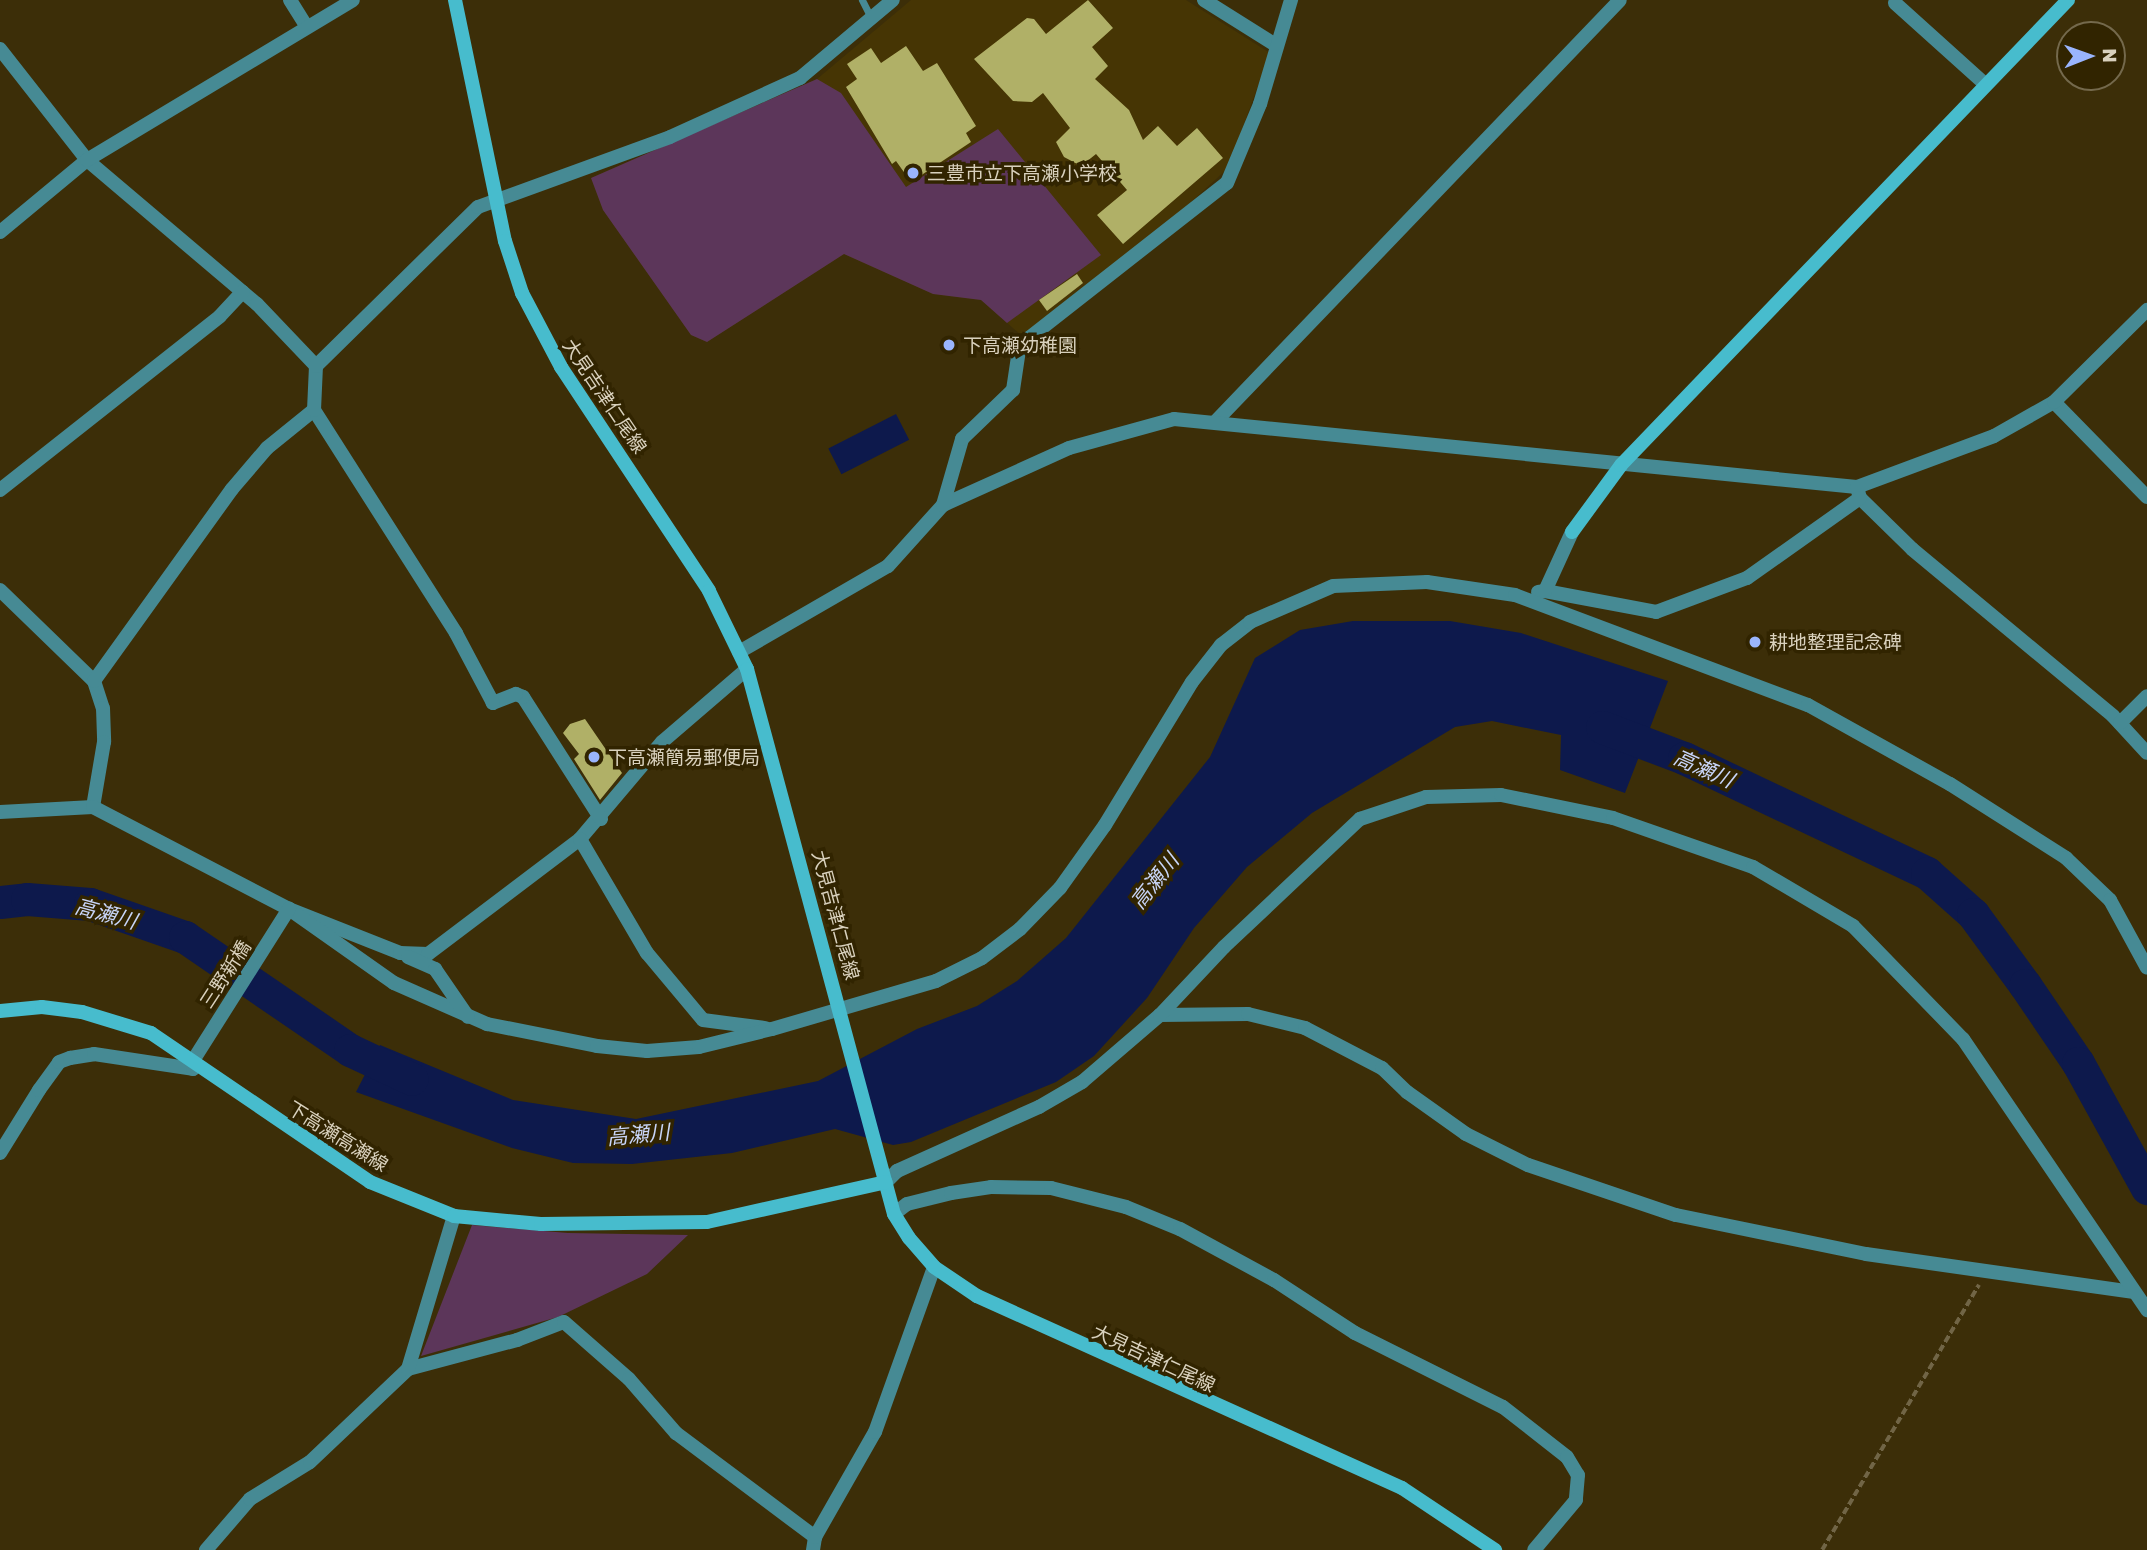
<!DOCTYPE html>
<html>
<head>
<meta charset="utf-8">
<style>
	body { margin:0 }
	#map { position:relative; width:2147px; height:1550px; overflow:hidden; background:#3c2e08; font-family:"Golos Text","Noto Sans JP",sans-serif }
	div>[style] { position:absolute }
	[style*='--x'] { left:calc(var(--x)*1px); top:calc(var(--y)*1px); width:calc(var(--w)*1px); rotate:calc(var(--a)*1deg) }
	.built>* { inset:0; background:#463504 }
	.green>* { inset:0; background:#5c365a }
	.water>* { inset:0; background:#0d194c; transform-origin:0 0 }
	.river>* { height:33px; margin:-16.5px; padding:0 16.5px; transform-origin:16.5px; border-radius:16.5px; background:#0d194c }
	.building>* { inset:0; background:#b0b067 }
	.path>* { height:3.5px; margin-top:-1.75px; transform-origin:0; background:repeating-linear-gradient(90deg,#716546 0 7px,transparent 0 10.5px) }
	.lane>* { height:7px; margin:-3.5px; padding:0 3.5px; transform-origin:3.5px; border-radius:3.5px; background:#468a94 }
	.street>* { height:14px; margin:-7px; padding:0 7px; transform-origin:7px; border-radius:7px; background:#468a94 }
	.secondary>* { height:14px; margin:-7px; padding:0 7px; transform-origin:7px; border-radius:7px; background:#47bccd }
	.dots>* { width:19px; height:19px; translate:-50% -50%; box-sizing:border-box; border:4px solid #312400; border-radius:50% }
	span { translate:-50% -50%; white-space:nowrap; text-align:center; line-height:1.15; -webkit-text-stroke:7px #312400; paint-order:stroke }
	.poi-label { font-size:19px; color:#d9d1bd }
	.left { translate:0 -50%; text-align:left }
	.street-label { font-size:19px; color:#d9d1bd }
	.water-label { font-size:21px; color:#c8d5f8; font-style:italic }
	.north { position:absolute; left:2056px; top:21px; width:70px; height:70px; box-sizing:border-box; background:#312400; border:2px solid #74694c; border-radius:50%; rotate:89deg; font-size:19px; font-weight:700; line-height:28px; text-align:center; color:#d9d1bd }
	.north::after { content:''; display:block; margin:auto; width:24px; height:32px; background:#9ab5fd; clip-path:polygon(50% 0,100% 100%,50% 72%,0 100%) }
</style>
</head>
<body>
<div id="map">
	<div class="built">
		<div style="clip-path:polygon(911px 0,1186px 0,1270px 53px,1228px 168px,1176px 216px,1022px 336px,981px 300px,933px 294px,844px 254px,707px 342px,691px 335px,603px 210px,591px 178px,817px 79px)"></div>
	</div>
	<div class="green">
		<div style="clip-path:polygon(817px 79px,841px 93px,906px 187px,998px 129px,1101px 255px,1007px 323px,981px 300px,933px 294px,844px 254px,707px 342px,691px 335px,603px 210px,591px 178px)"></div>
		<div style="clip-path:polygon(472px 1225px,568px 1233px,688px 1235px,647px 1274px,558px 1317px,421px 1356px)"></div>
	</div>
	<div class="water">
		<div style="left:896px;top:414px;width:29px;height:76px;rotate:63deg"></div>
		<div style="clip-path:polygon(1353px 621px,1450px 621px,1521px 633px,1668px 681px,1625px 793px,1560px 770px,1561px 735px,1492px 721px,1455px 727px,1312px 813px,1247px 867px,1194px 928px,1147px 998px,1094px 1056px,1056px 1082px,911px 1142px,893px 1145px,835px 1129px,732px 1153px,632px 1164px,573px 1163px,512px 1148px,356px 1092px,380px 1045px,513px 1100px,636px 1119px,818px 1081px,917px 1029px,977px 1006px,1017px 981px,1066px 938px,1210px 757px,1255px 658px,1300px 630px)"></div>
	</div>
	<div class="river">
		<div style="--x:1602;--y:727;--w:88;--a:20.7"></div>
		<div style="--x:1684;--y:758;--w:269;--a:25.3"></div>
		<div style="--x:1927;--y:873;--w:62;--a:41.7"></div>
		<div style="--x:1973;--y:914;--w:88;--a:53.8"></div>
		<div style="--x:2025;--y:985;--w:94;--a:55.8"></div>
		<div style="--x:2078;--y:1063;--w:143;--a:61.1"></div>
		<div style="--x:0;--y:902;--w:27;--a:-6"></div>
		<div style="--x:27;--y:899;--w:63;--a:4.5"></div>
		<div style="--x:90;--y:904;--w:101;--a:19.2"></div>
		<div style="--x:185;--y:937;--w:200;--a:34.4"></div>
		<div style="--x:350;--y:1050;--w:68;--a:25.1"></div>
	</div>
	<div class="building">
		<div style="clip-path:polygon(1088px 0,1113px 28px,1092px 47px,1108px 66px,1095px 79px,1129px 110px,1143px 140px,1158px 126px,1177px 146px,1197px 128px,1223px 158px,1123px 244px,1097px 215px,1127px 190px,1096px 154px,1081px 166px,1064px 157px,1056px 142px,1070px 128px,1043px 93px,1032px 102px,1013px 101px,974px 59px,1027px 18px,1034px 19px,1046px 34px)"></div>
		<div style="clip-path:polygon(906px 46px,923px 71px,937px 63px,976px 126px,966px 133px,971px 142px,911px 182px,896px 161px,892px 164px,846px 87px,857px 79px,847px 64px,871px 48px,881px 63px)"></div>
		<div style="clip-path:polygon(1077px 274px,1083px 283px,1047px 311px,1039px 300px)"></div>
		<div style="clip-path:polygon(585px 719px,622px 773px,600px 800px,574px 759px,579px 754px,563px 733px,570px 724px)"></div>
	</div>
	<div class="path">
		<div style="--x:1822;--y:1550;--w:308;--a:-59.4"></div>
	</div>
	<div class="lane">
		<div style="--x:862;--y:0;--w:20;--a:63"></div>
	</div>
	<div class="street">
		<div style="--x:290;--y:0;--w:32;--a:58"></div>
		<div style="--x:1204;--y:0;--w:86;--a:32.2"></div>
		<div style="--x:1895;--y:3;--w:122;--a:42"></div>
		<div style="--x:0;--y:49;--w:141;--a:51.9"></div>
		<div style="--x:87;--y:160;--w:223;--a:40.3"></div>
		<div style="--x:257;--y:304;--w:86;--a:46.4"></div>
		<div style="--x:0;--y:232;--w:113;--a:-39.6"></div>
		<div style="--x:87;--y:160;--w:310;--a:-31"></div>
		<div style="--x:2054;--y:402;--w:133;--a:45.6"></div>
		<div style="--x:1216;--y:421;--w:583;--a:-46.18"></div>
		<div style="--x:1857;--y:487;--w:11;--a:75"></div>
		<div style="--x:1860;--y:498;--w:73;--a:44.4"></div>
		<div style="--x:1912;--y:549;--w:261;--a:39.7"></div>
		<div style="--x:2113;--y:716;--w:50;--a:47.4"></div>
		<div style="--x:0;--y:490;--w:280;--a:-38.3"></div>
		<div style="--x:220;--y:316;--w:33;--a:-47"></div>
		<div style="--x:943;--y:505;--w:138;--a:-24.3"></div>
		<div style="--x:1069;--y:448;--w:109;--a:-15.4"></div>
		<div style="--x:1174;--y:419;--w:686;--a:5.69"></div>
		<div style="--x:1857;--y:487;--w:146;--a:-20.4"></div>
		<div style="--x:1994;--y:436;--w:69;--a:-29.5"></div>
		<div style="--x:2054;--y:402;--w:131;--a:-44.7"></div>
		<div style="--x:0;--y:590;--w:131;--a:44.1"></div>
		<div style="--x:94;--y:681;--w:28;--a:72"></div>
		<div style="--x:103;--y:708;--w:34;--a:88"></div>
		<div style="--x:104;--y:742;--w:66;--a:99.6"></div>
		<div style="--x:1545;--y:591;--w:113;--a:10.7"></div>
		<div style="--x:1656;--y:612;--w:97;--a:-20.5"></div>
		<div style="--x:1747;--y:578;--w:138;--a:-35.3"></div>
		<div style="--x:1538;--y:592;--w:7;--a:-8"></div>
		<div style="--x:1545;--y:591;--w:65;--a:-65.4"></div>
		<div style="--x:739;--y:652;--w:172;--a:-30"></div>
		<div style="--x:888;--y:566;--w:82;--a:-48"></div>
		<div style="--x:943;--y:505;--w:69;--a:-73.9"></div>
		<div style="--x:962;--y:439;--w:71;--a:-43.9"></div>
		<div style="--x:1013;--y:390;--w:40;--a:-81.5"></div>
		<div style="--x:1019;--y:350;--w:16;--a:-50"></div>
		<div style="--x:1029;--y:338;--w:251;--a:-38.1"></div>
		<div style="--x:1227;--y:183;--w:86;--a:-67.3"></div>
		<div style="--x:1260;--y:104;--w:109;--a:-73.4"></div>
		<div style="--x:94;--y:681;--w:236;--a:-54.3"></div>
		<div style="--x:232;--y:489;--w:54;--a:-49.5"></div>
		<div style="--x:267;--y:448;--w:60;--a:-39"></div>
		<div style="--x:2120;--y:723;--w:38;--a:-45"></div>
		<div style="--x:0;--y:812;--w:93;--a:-3.1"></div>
		<div style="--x:93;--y:807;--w:221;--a:27.5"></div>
		<div style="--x:289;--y:909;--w:119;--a:21.6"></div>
		<div style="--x:400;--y:953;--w:28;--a:2"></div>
		<div style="--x:428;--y:954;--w:191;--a:-37.1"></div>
		<div style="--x:580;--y:839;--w:127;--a:-49.8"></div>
		<div style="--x:662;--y:742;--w:112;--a:-40.7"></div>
		<div style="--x:601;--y:819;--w:145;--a:-122.6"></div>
		<div style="--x:523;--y:697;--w:8;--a:-157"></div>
		<div style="--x:516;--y:694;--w:25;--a:159"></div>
		<div style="--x:493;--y:703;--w:79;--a:-117.9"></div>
		<div style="--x:456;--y:633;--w:264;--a:-122.5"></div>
		<div style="--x:314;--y:410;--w:44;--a:-87.4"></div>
		<div style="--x:316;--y:366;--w:227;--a:-44.5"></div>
		<div style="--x:478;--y:207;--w:204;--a:-20"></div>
		<div style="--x:670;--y:137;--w:143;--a:-24.4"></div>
		<div style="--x:800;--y:78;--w:121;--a:-40"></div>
		<div style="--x:580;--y:839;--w:132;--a:59.6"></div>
		<div style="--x:647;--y:953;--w:87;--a:50.1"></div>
		<div style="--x:703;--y:1020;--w:63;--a:7.4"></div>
		<div style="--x:289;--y:909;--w:128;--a:35.2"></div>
		<div style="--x:394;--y:983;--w:102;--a:23.8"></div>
		<div style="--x:487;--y:1024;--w:112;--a:11.3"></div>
		<div style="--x:597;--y:1046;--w:50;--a:5.7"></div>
		<div style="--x:647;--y:1051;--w:52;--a:-4.4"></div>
		<div style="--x:699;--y:1047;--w:75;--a:-13.9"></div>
		<div style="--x:772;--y:1029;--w:171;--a:-16.3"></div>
		<div style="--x:936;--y:981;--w:51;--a:-26.6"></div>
		<div style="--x:982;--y:958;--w:48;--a:-37.3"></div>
		<div style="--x:1020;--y:929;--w:57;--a:-45.7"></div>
		<div style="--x:1060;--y:888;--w:77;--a:-54.5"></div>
		<div style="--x:1105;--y:825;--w:167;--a:-58.7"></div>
		<div style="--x:1192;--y:682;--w:47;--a:-51.9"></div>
		<div style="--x:1221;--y:645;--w:37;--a:-38"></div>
		<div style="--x:1250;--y:622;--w:90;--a:-23.4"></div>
		<div style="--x:1333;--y:586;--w:94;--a:-2.4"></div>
		<div style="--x:1427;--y:582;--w:89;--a:8.4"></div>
		<div style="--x:1515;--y:595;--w:313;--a:20.6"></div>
		<div style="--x:1808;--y:705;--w:162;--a:29.1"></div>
		<div style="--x:1950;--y:784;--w:138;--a:32.5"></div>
		<div style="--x:2066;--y:858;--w:61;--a:43.7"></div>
		<div style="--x:2110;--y:900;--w:77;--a:61.4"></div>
		<div style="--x:408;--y:957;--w:30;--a:24"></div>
		<div style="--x:435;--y:969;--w:58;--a:55.5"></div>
		<div style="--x:1160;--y:1015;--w:88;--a:-0.7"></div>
		<div style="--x:1248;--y:1014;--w:59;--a:13.8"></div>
		<div style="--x:1305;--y:1028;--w:87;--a:27.5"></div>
		<div style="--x:1382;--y:1068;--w:35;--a:44"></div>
		<div style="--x:1407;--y:1092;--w:72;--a:35.4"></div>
		<div style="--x:1466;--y:1134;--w:69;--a:26.6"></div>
		<div style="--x:1528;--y:1165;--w:156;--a:18.7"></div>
		<div style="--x:1676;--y:1215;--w:194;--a:11.6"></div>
		<div style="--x:1866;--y:1254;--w:269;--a:8.1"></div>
		<div style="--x:0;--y:1153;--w:74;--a:-58.2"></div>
		<div style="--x:39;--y:1090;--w:34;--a:-54"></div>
		<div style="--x:59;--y:1062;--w:12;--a:-20"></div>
		<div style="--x:70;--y:1058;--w:24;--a:-9"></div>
		<div style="--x:94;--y:1054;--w:100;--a:8.6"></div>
		<div style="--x:193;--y:1069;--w:10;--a:-84"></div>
		<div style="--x:194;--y:1059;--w:178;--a:-57.7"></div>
		<div style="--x:886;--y:1182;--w:16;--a:-45"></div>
		<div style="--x:897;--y:1171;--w:156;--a:-24.3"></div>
		<div style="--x:1039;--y:1107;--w:50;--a:-30.2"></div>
		<div style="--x:1082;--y:1082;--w:103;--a:-40.7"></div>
		<div style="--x:1160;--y:1015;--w:93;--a:-46.7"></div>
		<div style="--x:1224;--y:947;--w:187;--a:-43.3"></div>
		<div style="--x:1360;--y:819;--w:70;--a:-18.4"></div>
		<div style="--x:1426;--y:797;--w:75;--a:-1.5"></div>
		<div style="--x:1501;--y:795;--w:114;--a:11.6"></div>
		<div style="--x:1613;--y:818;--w:148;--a:19.3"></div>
		<div style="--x:1753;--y:867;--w:116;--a:30.5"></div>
		<div style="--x:1853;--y:926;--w:158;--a:45.8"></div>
		<div style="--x:1963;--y:1039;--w:328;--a:55.8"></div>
		<div style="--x:894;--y:1214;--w:16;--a:-38"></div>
		<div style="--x:907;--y:1204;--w:45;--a:-14"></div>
		<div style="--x:951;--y:1193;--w:40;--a:-8.5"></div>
		<div style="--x:991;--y:1187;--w:60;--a:1"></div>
		<div style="--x:1051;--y:1188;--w:77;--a:14.2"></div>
		<div style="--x:1126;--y:1207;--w:58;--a:22.2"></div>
		<div style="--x:1180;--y:1229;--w:107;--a:28.5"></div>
		<div style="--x:1274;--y:1280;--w:97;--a:33.2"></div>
		<div style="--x:1355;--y:1333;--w:165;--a:26.6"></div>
		<div style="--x:1503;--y:1407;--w:81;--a:38"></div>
		<div style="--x:1567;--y:1457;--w:21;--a:59"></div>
		<div style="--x:1578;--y:1475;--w:25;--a:95"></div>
		<div style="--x:1576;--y:1500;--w:65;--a:130"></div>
		<div style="--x:408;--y:1369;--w:113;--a:-14.9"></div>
		<div style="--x:517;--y:1340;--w:50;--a:-21"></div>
		<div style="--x:564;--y:1322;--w:86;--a:41.2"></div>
		<div style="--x:629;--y:1379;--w:72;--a:49"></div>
		<div style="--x:676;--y:1433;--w:174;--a:36.8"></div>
		<div style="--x:206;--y:1550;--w:67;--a:-49.2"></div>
		<div style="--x:250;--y:1499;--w:70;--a:-31.7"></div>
		<div style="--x:310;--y:1462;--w:135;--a:-43.5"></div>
		<div style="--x:408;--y:1369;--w:160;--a:-73.3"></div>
		<div style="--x:813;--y:1550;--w:13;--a:-81"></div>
		<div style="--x:815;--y:1537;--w:121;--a:-60.3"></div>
		<div style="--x:875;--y:1432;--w:175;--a:-70.3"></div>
	</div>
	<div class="secondary">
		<div style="--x:455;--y:0;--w:246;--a:78.3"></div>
		<div style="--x:505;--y:241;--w:55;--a:71.9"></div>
		<div style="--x:522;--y:293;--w:84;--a:62.2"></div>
		<div style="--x:561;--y:367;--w:268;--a:56.5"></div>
		<div style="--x:709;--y:591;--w:87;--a:64"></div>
		<div style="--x:747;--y:669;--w:564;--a:74.91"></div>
		<div style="--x:894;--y:1214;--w:28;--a:58"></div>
		<div style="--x:909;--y:1238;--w:38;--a:49"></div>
		<div style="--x:934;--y:1267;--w:52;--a:34"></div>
		<div style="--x:977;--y:1296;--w:466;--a:24.3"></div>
		<div style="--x:1402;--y:1488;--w:112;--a:33.7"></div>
		<div style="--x:1572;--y:532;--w:83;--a:-53.8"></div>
		<div style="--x:1621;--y:465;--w:645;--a:-46.13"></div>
		<div style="--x:0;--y:1011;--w:42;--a:-5.4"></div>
		<div style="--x:42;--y:1007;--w:40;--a:7.1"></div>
		<div style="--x:82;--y:1012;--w:72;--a:16.9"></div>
		<div style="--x:151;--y:1033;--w:265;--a:34.2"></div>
		<div style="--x:370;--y:1182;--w:91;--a:22"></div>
		<div style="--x:454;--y:1216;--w:87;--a:5.3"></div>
		<div style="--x:541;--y:1224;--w:166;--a:-0.7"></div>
		<div style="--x:707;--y:1222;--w:183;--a:-12.6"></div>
	</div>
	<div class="dots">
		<div style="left:913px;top:173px;background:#9ab5fd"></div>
		<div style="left:949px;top:345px;background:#9ab5fd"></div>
		<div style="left:1755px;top:642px;background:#9ab5fd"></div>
		<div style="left:594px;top:757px;background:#9ab5fd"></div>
	</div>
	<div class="poi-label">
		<span class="left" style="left:927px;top:173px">三豊市立下高瀬小学校</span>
		<span class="left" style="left:963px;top:345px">下高瀬幼稚園</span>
		<span class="left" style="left:1769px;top:642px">耕地整理記念碑</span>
		<span class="left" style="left:608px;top:757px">下高瀬簡易郵便局</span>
	</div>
	<div class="street-label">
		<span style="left:605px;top:396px;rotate:56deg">大見吉津仁尾線</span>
		<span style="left:836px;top:915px;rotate:75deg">大見吉津仁尾線</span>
		<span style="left:225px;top:974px;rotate:-57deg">三野新橋</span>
		<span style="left:338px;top:1136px;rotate:32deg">下高瀬高瀬線</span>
		<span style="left:1154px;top:1358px;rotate:25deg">大見吉津仁尾線</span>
	</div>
	<div class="water-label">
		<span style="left:1704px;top:768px;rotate:24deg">高瀬川</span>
		<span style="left:1154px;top:881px;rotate:-52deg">高瀬川</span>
		<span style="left:106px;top:913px;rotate:15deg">高瀬川</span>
		<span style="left:638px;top:1134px;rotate:-5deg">高瀬川</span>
	</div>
	<div class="north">N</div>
</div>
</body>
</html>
